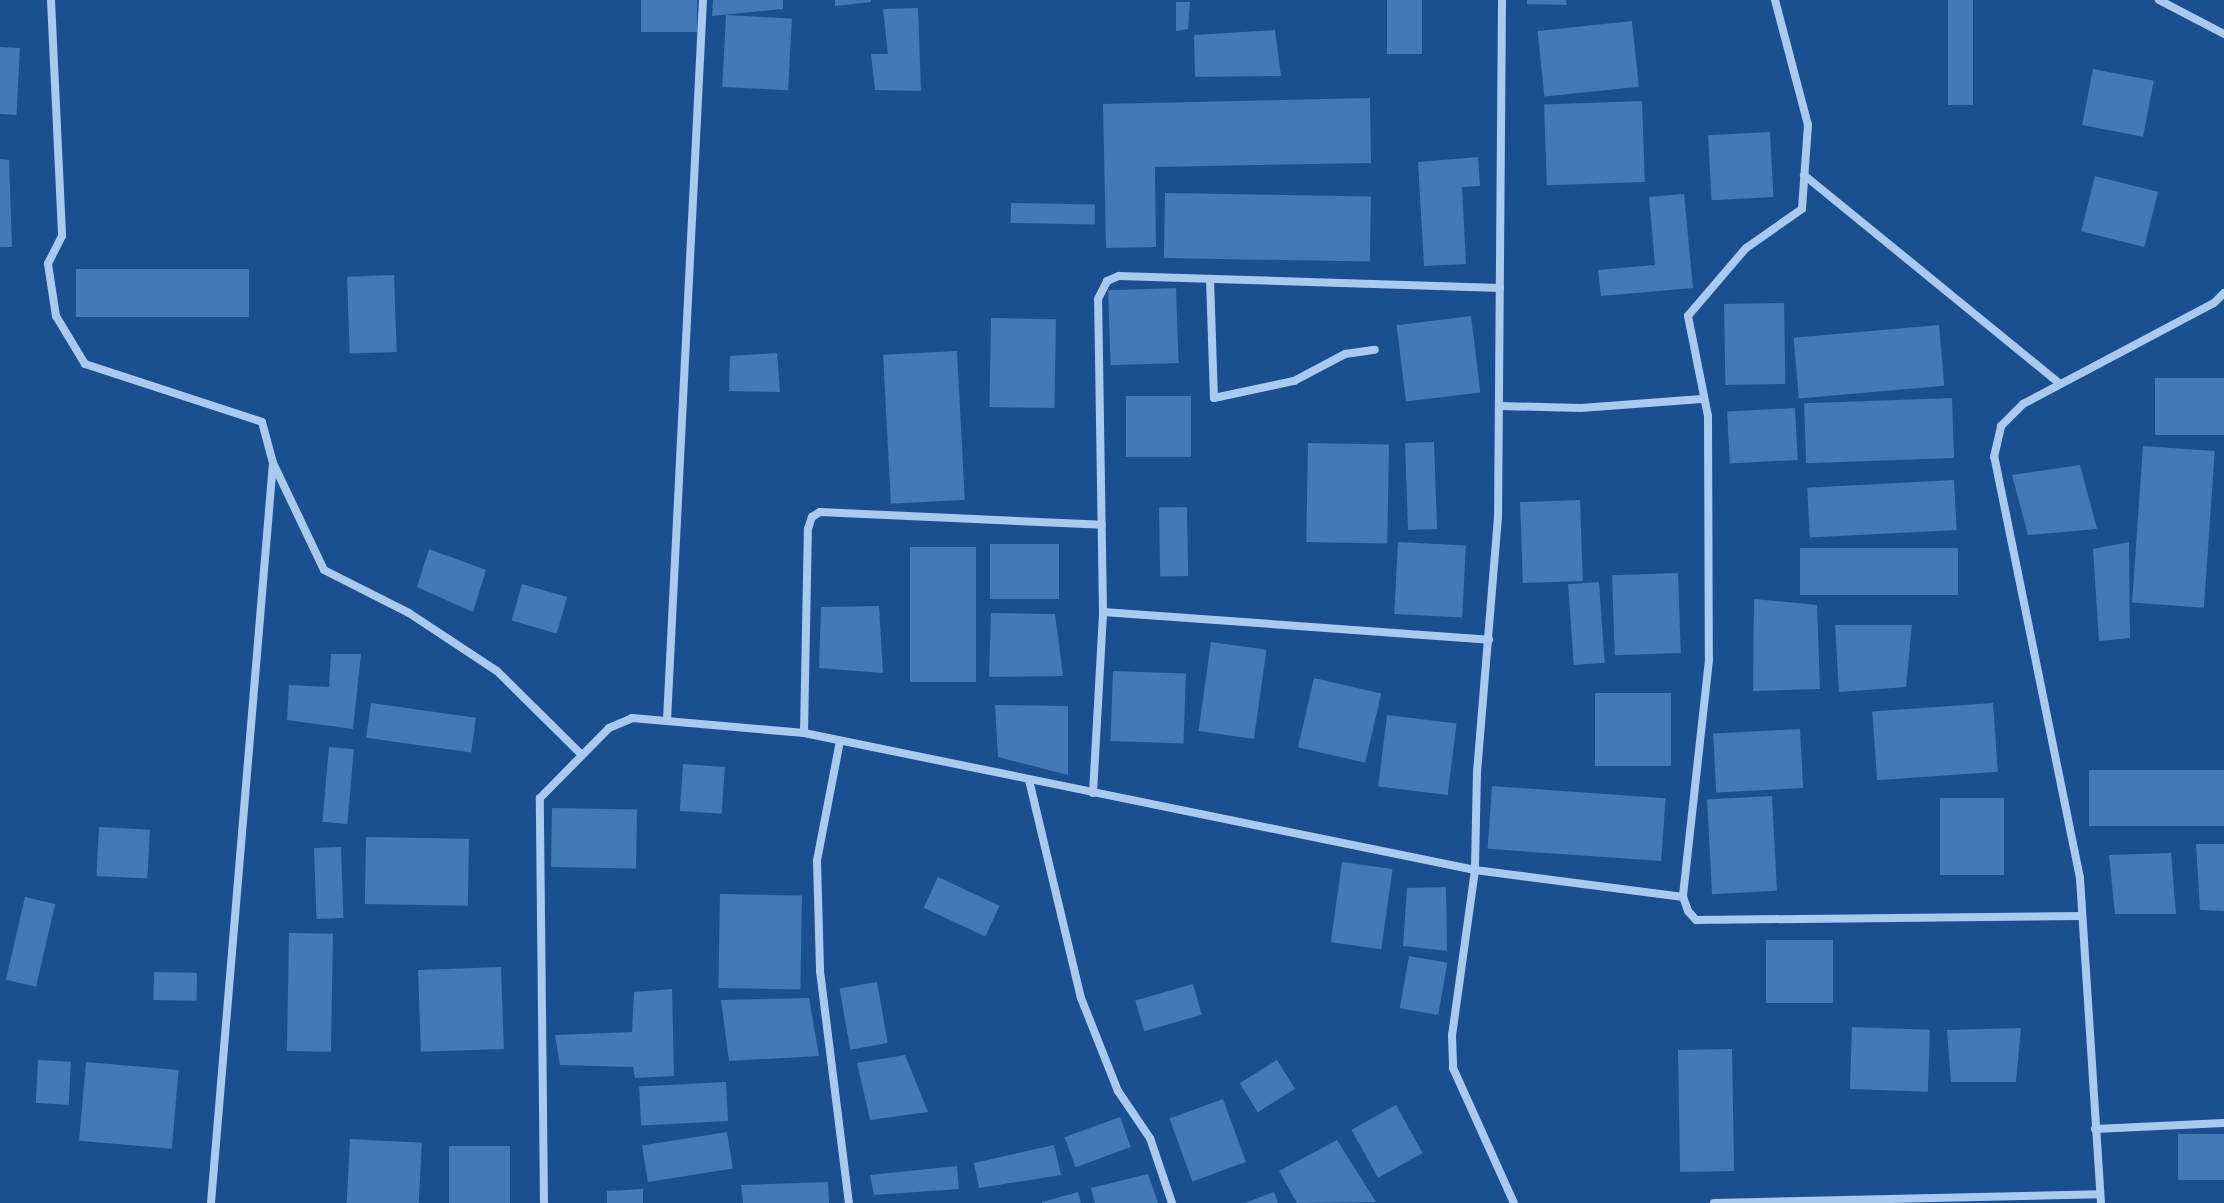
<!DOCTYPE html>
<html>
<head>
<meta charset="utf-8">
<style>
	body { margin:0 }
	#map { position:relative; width:2224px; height:1203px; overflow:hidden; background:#1b4f8f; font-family:Barlow,sans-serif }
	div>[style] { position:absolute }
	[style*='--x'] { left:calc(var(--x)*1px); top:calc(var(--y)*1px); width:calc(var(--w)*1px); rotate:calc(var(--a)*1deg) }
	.building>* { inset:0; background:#4478b7; transform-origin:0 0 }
	.street>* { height:8px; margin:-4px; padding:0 4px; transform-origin:4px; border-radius:4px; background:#a9c9ee }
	span { translate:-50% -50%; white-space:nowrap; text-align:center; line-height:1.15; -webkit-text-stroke:8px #1b4f8f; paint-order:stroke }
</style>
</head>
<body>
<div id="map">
	<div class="building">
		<div style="left:641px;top:0;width:56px;height:32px"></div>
		<div style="clip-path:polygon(713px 0,783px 0,783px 9px,712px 16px)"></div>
		<div style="clip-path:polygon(835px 0,871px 0,871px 2px,835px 6px)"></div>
		<div style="left:1387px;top:0;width:35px;height:54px"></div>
		<div style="clip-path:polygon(1527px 0,1566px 0,1567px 5px,1527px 4px)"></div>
		<div style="left:1948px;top:0;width:25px;height:105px"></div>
		<div style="clip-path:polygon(1176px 2px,1190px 2px,1188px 29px,1176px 31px)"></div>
		<div style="clip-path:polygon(918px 8px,921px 91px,875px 90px,871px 54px,888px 54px,883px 9px)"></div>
		<div style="left:726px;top:15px;width:66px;height:72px;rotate:3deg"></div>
		<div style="left:1632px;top:21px;width:66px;height:95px;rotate:84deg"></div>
		<div style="clip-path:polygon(1275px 30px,1281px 76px,1195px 77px,1194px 35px)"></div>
		<div style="left:0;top:47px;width:20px;height:67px;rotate:3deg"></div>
		<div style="left:2093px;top:69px;width:62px;height:57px;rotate:11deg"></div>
		<div style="clip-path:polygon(1370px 98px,1371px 163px,1155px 167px,1156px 247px,1106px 248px,1103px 104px)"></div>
		<div style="left:1642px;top:101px;width:81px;height:98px;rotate:88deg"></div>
		<div style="left:1770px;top:132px;width:65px;height:62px;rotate:87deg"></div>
		<div style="clip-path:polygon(1478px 157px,1480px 186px,1462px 187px,1466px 264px,1424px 266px,1418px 162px)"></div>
		<div style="clip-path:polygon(0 159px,9px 160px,12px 247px,0 247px)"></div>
		<div style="left:2095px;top:176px;width:65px;height:57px;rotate:14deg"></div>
		<div style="left:1165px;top:193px;width:206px;height:65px;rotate:1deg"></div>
		<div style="clip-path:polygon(1684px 194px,1693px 288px,1601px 296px,1598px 270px,1655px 265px,1649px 197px)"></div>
		<div style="left:1011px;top:203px;width:84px;height:20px;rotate:1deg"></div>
		<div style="left:76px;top:269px;width:173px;height:48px"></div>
		<div style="left:394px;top:275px;width:77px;height:47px;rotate:88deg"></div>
		<div style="left:1176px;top:288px;width:75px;height:68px;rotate:88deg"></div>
		<div style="left:1784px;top:303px;width:81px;height:60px;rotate:89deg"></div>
		<div style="left:1471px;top:316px;width:77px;height:75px;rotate:83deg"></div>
		<div style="left:991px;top:318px;width:65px;height:89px;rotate:1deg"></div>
		<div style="left:1939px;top:325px;width:61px;height:146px;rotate:85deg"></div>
		<div style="left:957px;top:351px;width:149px;height:74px;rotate:87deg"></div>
		<div style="clip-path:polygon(777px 353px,780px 392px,729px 391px,730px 356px)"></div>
		<div style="left:2224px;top:378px;width:57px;height:69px;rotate:90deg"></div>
		<div style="left:1191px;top:396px;width:61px;height:65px;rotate:90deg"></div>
		<div style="left:1952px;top:398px;width:60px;height:148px;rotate:88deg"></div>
		<div style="left:1795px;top:408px;width:52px;height:68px;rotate:87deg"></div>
		<div style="left:1434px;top:442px;width:87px;height:29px;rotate:88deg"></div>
		<div style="left:1308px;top:443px;width:81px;height:99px;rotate:1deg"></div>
		<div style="left:2143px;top:446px;width:72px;height:157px;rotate:4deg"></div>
		<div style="clip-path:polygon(2080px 465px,2097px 529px,2028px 535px,2012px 475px)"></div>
		<div style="left:1954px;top:480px;width:50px;height:147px;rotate:87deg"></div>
		<div style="left:1580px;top:500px;width:81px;height:60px;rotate:88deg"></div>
		<div style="left:1187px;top:507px;width:69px;height:28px;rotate:89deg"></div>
		<div style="left:1398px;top:542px;width:68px;height:72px;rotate:3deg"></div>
		<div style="clip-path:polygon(2129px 542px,2130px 638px,2099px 641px,2093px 549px)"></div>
		<div style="left:1059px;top:544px;width:55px;height:69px;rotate:90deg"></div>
		<div style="left:910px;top:547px;width:66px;height:135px"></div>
		<div style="left:1958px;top:548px;width:47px;height:158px;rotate:90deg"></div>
		<div style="clip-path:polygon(429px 549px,486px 570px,473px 612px,417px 587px)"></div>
		<div style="left:1678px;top:573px;width:80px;height:66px;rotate:88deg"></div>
		<div style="left:1599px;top:582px;width:81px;height:31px;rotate:86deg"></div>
		<div style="left:522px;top:584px;width:47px;height:38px;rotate:16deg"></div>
		<div style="clip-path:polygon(1754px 599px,1817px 605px,1820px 689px,1753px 691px)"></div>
		<div style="clip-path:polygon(879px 606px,883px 673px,819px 668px,821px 607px)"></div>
		<div style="clip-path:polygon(991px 613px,1055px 614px,1063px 676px,989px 677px)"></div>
		<div style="clip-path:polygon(1835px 625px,1912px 625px,1906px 687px,1839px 692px)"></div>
		<div style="left:1211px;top:642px;width:56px;height:90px;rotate:8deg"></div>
		<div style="clip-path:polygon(331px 654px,361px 654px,353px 729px,287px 720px,289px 685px,329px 687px)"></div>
		<div style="left:1113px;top:671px;width:73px;height:70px;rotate:2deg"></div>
		<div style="left:1314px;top:678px;width:69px;height:71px;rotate:13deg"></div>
		<div style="left:1595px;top:693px;width:76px;height:73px"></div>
		<div style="left:371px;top:703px;width:106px;height:35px;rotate:8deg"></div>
		<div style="left:1993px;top:703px;width:69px;height:121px;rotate:86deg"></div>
		<div style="clip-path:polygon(995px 705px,1068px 706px,1068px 775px,998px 757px)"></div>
		<div style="left:1387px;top:715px;width:70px;height:72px;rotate:7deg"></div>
		<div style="left:1800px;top:729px;width:59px;height:87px;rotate:87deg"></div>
		<div style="left:329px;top:747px;width:25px;height:75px;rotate:5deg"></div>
		<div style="left:683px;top:764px;width:42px;height:47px;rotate:4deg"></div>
		<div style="left:2224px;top:770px;width:56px;height:135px;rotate:90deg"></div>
		<div style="left:1492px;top:786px;width:174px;height:63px;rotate:4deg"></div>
		<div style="left:1772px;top:796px;width:95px;height:65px;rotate:87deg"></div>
		<div style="left:1940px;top:798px;width:64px;height:77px"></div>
		<div style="left:552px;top:808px;width:85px;height:59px;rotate:1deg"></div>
		<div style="left:99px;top:827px;width:51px;height:49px;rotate:3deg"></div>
		<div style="left:366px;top:837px;width:103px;height:67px;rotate:1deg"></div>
		<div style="clip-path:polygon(2196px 844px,2224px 844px,2224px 911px,2200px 910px)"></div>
		<div style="left:341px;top:847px;width:71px;height:27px;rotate:88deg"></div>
		<div style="clip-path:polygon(2171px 853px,2176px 914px,2115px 914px,2109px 855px)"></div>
		<div style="left:1342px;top:862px;width:51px;height:81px;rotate:8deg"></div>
		<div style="left:938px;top:877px;width:68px;height:34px;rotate:25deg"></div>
		<div style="clip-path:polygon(1446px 887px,1447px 951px,1403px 946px,1407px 888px)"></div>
		<div style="left:720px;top:894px;width:82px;height:94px;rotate:1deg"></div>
		<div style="left:25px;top:897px;width:31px;height:85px;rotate:13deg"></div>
		<div style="left:289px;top:933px;width:44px;height:118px;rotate:1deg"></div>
		<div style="left:1766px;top:940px;width:67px;height:63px"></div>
		<div style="left:1409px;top:956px;width:39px;height:53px;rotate:10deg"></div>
		<div style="left:501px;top:967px;width:82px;height:83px;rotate:88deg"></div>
		<div style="left:154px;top:972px;width:43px;height:28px;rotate:1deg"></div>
		<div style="left:877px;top:982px;width:62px;height:38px;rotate:80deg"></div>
		<div style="left:1193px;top:984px;width:32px;height:60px;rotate:74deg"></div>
		<div style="clip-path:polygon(672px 989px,674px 1076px,635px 1078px,633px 1067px,560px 1065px,555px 1035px,632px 1032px,634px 992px)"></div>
		<div style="clip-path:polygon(809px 998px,819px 1056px,729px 1061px,721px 1000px)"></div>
		<div style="left:1852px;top:1027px;width:78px;height:62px;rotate:2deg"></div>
		<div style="clip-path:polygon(2021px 1028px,2016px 1082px,1951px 1082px,1947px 1030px)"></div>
		<div style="left:1732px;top:1049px;width:122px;height:54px;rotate:89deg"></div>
		<div style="clip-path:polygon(905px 1055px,928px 1112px,870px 1120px,857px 1063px)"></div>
		<div style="left:38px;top:1060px;width:33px;height:43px;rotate:3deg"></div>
		<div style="left:1277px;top:1060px;width:34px;height:44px;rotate:58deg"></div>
		<div style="left:86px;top:1062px;width:93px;height:79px;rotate:5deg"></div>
		<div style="left:726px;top:1082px;width:39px;height:87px;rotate:87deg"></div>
		<div style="left:1223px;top:1099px;width:67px;height:57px;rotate:70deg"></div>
		<div style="left:1396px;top:1105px;width:55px;height:51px;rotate:61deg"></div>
		<div style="left:1120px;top:1117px;width:32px;height:59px;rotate:70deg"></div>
		<div style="left:727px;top:1132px;width:37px;height:86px;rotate:81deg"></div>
		<div style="left:2224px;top:1134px;width:46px;height:46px;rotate:90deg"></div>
		<div style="left:350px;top:1139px;width:72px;height:64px;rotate:3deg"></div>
		<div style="clip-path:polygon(1337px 1140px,1376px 1202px,1297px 1203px,1279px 1171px)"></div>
		<div style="clip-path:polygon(1054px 1145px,1061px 1175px,979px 1188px,974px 1163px)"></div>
		<div style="left:449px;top:1146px;width:61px;height:57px"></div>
		<div style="clip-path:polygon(957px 1166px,959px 1189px,874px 1195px,870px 1175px)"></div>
		<div style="clip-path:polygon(1148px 1174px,1158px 1203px,1095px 1203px,1091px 1188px)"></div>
		<div style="clip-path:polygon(828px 1182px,829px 1203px,743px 1203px,741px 1185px)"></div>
		<div style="clip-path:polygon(643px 1189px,643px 1203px,607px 1203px,607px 1191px)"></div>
		<div style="clip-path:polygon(1078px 1192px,1081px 1203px,1042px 1203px,1042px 1202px)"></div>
		<div style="clip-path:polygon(1274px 1192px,1278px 1203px,1245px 1203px)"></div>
	</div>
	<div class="street">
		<div style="--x:51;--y:0;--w:236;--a:87.3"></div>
		<div style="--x:62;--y:236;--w:31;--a:117"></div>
		<div style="--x:48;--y:264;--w:53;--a:81.3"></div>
		<div style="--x:56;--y:316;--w:56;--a:58.9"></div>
		<div style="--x:85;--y:364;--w:186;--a:18.1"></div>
		<div style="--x:262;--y:422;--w:42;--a:75"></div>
		<div style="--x:273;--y:463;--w:743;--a:94.79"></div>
		<div style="--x:1502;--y:0;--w:517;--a:90.44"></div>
		<div style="--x:1498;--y:517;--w:255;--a:94.7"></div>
		<div style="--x:1477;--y:771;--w:99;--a:91.2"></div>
		<div style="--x:1475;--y:870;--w:210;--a:7.4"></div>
		<div style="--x:1775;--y:0;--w:129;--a:75.2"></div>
		<div style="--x:1808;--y:125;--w:84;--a:94.1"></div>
		<div style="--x:1802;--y:209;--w:68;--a:145.1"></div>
		<div style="--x:1746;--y:248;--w:89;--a:130.5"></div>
		<div style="--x:1688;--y:316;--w:102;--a:78.7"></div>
		<div style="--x:1708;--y:416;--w:244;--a:89.8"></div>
		<div style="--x:1709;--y:660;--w:238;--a:96.3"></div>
		<div style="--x:1683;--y:897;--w:15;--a:70"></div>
		<div style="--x:1688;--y:911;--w:12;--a:48"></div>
		<div style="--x:1696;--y:920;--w:386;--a:-0.6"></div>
		<div style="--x:2159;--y:0;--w:73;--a:27.6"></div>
		<div style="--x:1804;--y:175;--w:330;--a:39.2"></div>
		<div style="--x:1210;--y:279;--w:119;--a:88.1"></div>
		<div style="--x:1214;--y:398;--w:82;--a:-12"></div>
		<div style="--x:1294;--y:381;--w:58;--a:-27.9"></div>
		<div style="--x:1345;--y:354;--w:30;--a:-8"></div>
		<div style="--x:1499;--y:406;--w:82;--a:1.4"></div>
		<div style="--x:1581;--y:408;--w:121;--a:-4.3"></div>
		<div style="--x:274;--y:465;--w:116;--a:64.5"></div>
		<div style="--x:324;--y:570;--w:95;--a:26.8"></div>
		<div style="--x:409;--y:613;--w:105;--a:33.4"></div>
		<div style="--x:497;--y:671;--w:118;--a:44.7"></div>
		<div style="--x:1103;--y:612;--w:387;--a:4.1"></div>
		<div style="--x:667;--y:720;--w:721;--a:-87.14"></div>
		<div style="--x:804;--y:733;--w:204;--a:-88.9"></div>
		<div style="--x:808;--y:529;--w:13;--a:-72"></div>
		<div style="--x:812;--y:517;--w:9;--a:-32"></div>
		<div style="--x:820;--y:512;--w:282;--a:2.6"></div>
		<div style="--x:840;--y:741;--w:122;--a:100.9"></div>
		<div style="--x:817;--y:861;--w:110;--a:88.4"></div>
		<div style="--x:820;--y:971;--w:234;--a:82.9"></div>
		<div style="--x:1029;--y:780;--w:224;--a:76.6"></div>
		<div style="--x:1081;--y:998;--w:100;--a:68.3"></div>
		<div style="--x:1118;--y:1091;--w:57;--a:55.8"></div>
		<div style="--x:1150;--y:1138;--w:69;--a:71.3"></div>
		<div style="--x:1093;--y:793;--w:181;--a:-86.8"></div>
		<div style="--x:1103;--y:612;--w:313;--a:-90.9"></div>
		<div style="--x:1098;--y:299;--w:20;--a:-63"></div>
		<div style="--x:1107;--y:281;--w:13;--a:-23"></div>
		<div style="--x:1119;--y:276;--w:381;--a:1.8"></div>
		<div style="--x:2095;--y:1129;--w:129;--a:-2.7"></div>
		<div style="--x:544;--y:1203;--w:405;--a:-90.6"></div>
		<div style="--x:540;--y:798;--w:98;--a:-45.4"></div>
		<div style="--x:609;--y:728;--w:25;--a:-23"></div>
		<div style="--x:632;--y:718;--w:173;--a:5"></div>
		<div style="--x:804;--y:733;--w:685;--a:11.54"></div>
		<div style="--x:1475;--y:870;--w:167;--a:97.9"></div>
		<div style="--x:1452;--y:1035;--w:33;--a:88"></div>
		<div style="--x:1453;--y:1068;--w:148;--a:65.7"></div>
		<div style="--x:1714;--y:1203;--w:386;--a:-1.3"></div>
		<div style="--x:2101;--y:1203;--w:326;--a:-93.7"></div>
		<div style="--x:2080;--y:878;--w:430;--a:-101.5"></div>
		<div style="--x:1994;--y:457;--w:32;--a:-77"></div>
		<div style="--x:2001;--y:426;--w:31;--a:-45"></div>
		<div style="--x:2023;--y:404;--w:216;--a:-27.9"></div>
		<div style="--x:2214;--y:303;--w:14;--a:-45"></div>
	</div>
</div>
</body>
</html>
